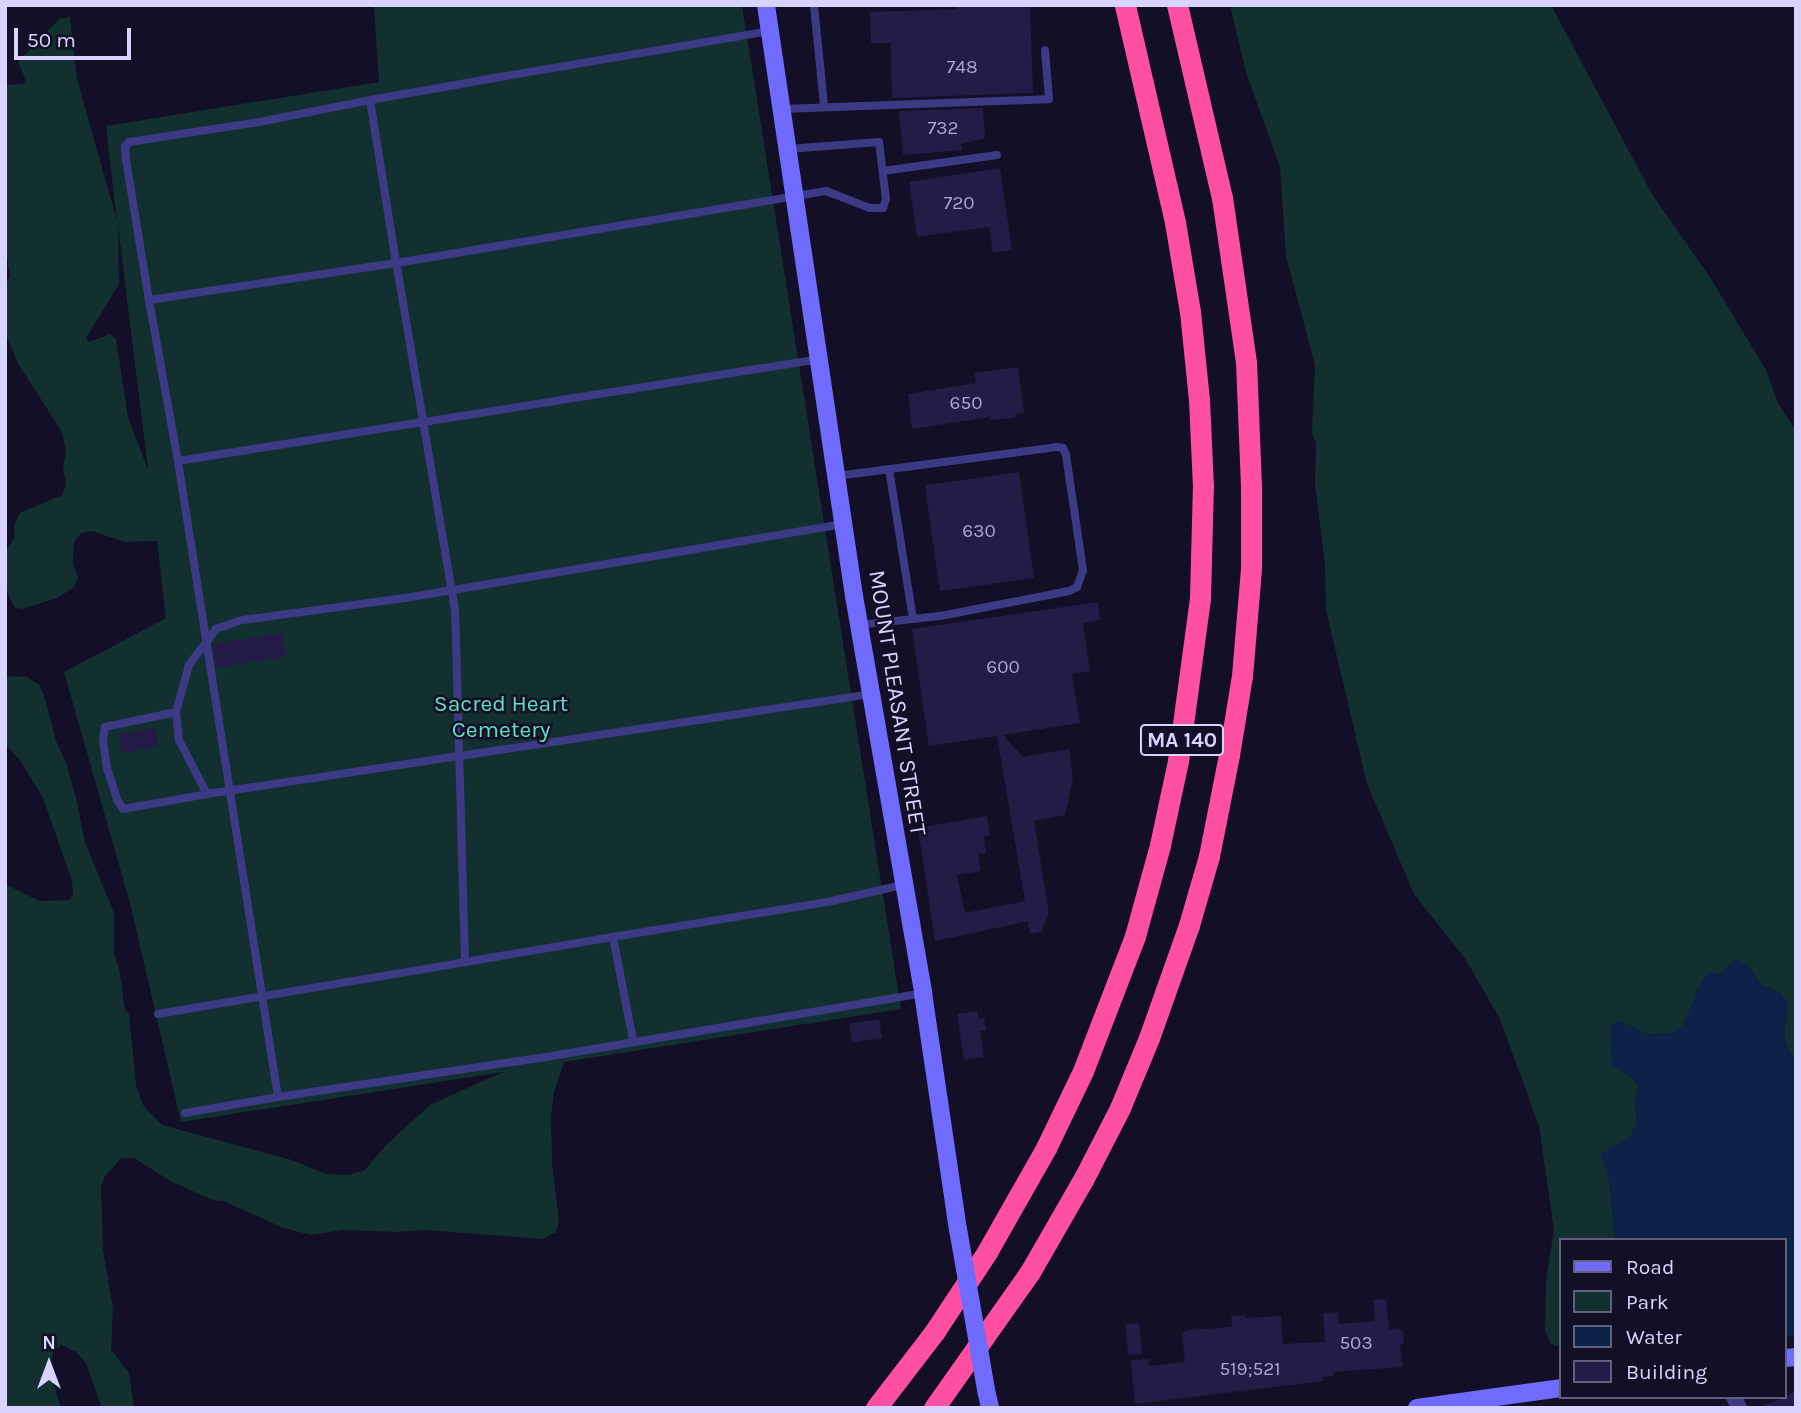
<!DOCTYPE html>
<html>
<head>
<meta charset="utf-8">
<style>
	body { margin:0 }
	#map { position:relative; width:1801px; height:1413px; overflow:hidden; background:#130f26; font-family:Karla,sans-serif }
	div>[style] { position:absolute }
	[style*='--x'] { left:calc(var(--x)*1px); top:calc(var(--y)*1px); width:calc(var(--w)*1px); rotate:calc(var(--a)*1deg) }
	.green>* { inset:0; background:#12302f }
	.water>* { inset:0; background:#0c2248 }
	.building>* { inset:0; background:#241b47; transform-origin:0 0 }
	.service>* { height:8px; margin:-4px; padding:0 4px; transform-origin:4px; border-radius:4px; background:#3d3a85 }
	.minor>* { height:16px; margin:-8px; padding:0 8px; transform-origin:8px; border-radius:8px; background:#3d3a85 }
	.secondary>* { height:18px; margin:-9px; padding:0 9px; transform-origin:9px; border-radius:9px; background:#6f6bff }
	.motorway>* { height:21px; margin:-10.5px; padding:0 10.5px; transform-origin:10.5px; border-radius:10.5px; background:#ff4fa3 }
	.secondary-bridge>* { height:18px; margin:-9px; padding:0 9px; transform-origin:9px; border-radius:9px; background:#6f6bff }
	span { translate:-50% -50%; white-space:nowrap; text-align:center; line-height:1.15; -webkit-text-stroke:5px #130f26; paint-order:stroke }
	.number-label { font-size:19px; color:#aca6d1 }
	.number-label span { -webkit-text-stroke-width:0 }
	.shield-label span { padding:2px 5px; background:#130f26; border:2px solid; border-radius:5px; -webkit-text-stroke-width:0 }
	.shield-label { font-size:21px; color:#d9d4ff; font-weight:700 }
	.street-label { font-size:23px; color:#d9d4ff }
	.park-label { font-size:23px; color:#5fe0c0 }
	.frame { position:absolute; inset:0; border:7px solid #d9d4ff; pointer-events:none }
	.legend { position:absolute; left:1559px; top:1238px; width:228px; height:161px; box-sizing:border-box; background:#130f26; border:2px solid #625e7d; margin:0; padding:9px 12px; list-style:none; font-size:21px; color:#d9d4ff }
	.legend li { display:flex; align-items:center; gap:14px; height:35px }
	.legend b { width:35px; border:2px solid #625e7d }
	.north { position:absolute; left:14px; top:1329px; width:70px; height:70px; -webkit-text-stroke:5px #130f26; paint-order:stroke; rotate:0deg; font-size:19px; font-weight:700; line-height:28px; text-align:center; color:#d9d4ff }
	.north::after { content:''; display:block; margin:auto; width:24px; height:32px; background:#d9d4ff; clip-path:polygon(50% 0,100% 100%,50% 72%,0 100%) }
	.scale { position:absolute; left:14px; top:28px; width:117px; height:32px; box-sizing:border-box; border:4px solid #d9d4ff; border-top:0; padding-left:9px; font-size:21px; line-height:24px; white-space:nowrap; color:#d9d4ff; -webkit-text-stroke:5px #130f26; paint-order:stroke }
</style>
</head>
<body>
<div id="map">
	<div class="green">
		<div style="clip-path:polygon(evenodd,374px 5px,742px 5px,901px 1009px,564px 1062px,554px 1092px,551px 1115px,552px 1163px,559px 1221px,556px 1232px,542px 1239px,426px 1230px,397px 1232px,343px 1230px,311px 1235px,284px 1228px,223px 1201px,213px 1200px,172px 1182px,134px 1158px,121px 1158px,105px 1176px,101px 1187px,103px 1250px,113px 1309px,111px 1350px,129px 1373px,134px 1408px,102px 1408px,86px 1363px,76px 1352px,62px 1345px,54px 1351px,49px 1369px,61px 1408px,5px 1408px,5px 884px,39px 901px,70px 900px,73px 893px,72px 881px,43px 798px,20px 760px,5px 744px,5px 679px,10px 676px,27px 677px,39px 685px,44px 695px,56px 741px,66px 762px,77px 802px,85px 842px,114px 913px,114px 955px,119px 968px,125px 1010px,129px 1014px,136px 1085px,143px 1105px,162px 1125px,292px 1160px,326px 1174px,348px 1175px,365px 1170px,387px 1144px,430px 1105px,503px 1072px,181px 1122px,130px 903px,64px 672px,166px 618px,157px 541px,125px 542px,92px 531px,81px 533px,74px 542px,73px 564px,78px 578px,73px 588px,57px 598px,22px 609px,14px 607px,5px 587px,5px 553px,14px 538px,15px 523px,20px 513px,62px 495px,66px 484px,63px 466px,66px 452px,62px 432px,19px 365px,5px 333px,5px 286px,10px 276px,5px 246px,5px 85px,24px 84px,26px 81px,18px 62px,51px 27px,60px 19px,70px 17px,77px 79px,117px 221px,106px 126px,379px 82px,374px 5px,118px 225px,138px 388px,148px 470px,128px 417px,116px 339px,110px 334px,89px 342px,86px 338px,119px 284px,118px 225px)"></div>
		<div style="clip-path:polygon(1230px 5px,1551px 5px,1653px 196px,1708px 274px,1766px 370px,1778px 403px,1796px 431px,1796px 1065px,1784px 1040px,1787px 1004px,1779px 992px,1760px 984px,1748px 965px,1736px 960px,1720px 973px,1710px 973px,1696px 992px,1694px 1005px,1682px 1027px,1672px 1033px,1646px 1034px,1619px 1021px,1610px 1030px,1613px 1039px,1612px 1066px,1631px 1076px,1639px 1085px,1635px 1100px,1637px 1122px,1631px 1136px,1602px 1154px,1610px 1185px,1615px 1240px,1561px 1240px,1561px 1347px,1551px 1344px,1545px 1331px,1546px 1280px,1554px 1230px,1539px 1126px,1500px 1019px,1466px 960px,1414px 894px,1367px 784px,1326px 610px,1325px 566px,1315px 483px,1316px 443px,1312px 433px,1315px 365px,1286px 256px,1280px 167px,1246px 72px)"></div>
	</div>
	<div class="water">
		<div style="clip-path:polygon(1736px 959px,1748px 965px,1760px 984px,1779px 992px,1787px 1004px,1784px 1040px,1796px 1065px,1796px 1335px,1785px 1337px,1785px 1240px,1615px 1240px,1610px 1185px,1601px 1154px,1631px 1136px,1637px 1122px,1635px 1100px,1639px 1085px,1631px 1076px,1612px 1066px,1610px 1026px,1619px 1020px,1646px 1034px,1672px 1033px,1682px 1027px,1703px 979px,1710px 973px,1720px 973px)"></div>
	</div>
	<div class="building">
		<div style="clip-path:polygon(957px 5px,1030px 5px,1033px 93px,892px 98px,891px 43px,871px 43px,870px 12px,957px 9px)"></div>
		<div style="clip-path:polygon(983px 108px,985px 138px,961px 144px,962px 150px,903px 155px,899px 111px)"></div>
		<div style="clip-path:polygon(1000px 168px,1012px 250px,993px 253px,989px 227px,917px 237px,909px 182px)"></div>
		<div style="clip-path:polygon(1018px 367px,1024px 413px,1015px 414px,1015px 418px,990px 420px,990px 417px,912px 429px,908px 394px,976px 383px,974px 373px)"></div>
		<div style="left:1019px;top:472px;width:107px;height:95px;rotate:82deg"></div>
		<div style="clip-path:polygon(1098px 602px,1100px 620px,1083px 623px,1090px 671px,1072px 674px,1080px 723px,1003px 735px,1023px 757px,1069px 749px,1073px 778px,1065px 815px,1034px 821px,1049px 913px,1041px 932px,1030px 934px,1028px 921px,935px 941px,918px 828px,987px 816px,990px 835px,984px 837px,986px 853px,978px 854px,981px 871px,957px 875px,965px 913px,1025px 901px,997px 736px,929px 746px,912px 629px)"></div>
		<div style="left:282px;top:633px;width:24px;height:70px;rotate:81deg"></div>
		<div style="left:156px;top:728px;width:19px;height:38px;rotate:81deg"></div>
		<div style="clip-path:polygon(977px 1011px,979px 1019px,984px 1018px,986px 1030px,980px 1031px,984px 1057px,964px 1060px,957px 1014px)"></div>
		<div style="left:879px;top:1019px;width:19px;height:30px;rotate:81deg"></div>
		<div style="clip-path:polygon(1386px 1299px,1389px 1329px,1399px 1328px,1403px 1332px,1404px 1344px,1400px 1344px,1403px 1367px,1333px 1372px,1333px 1376px,1323px 1377px,1324px 1381px,1135px 1404px,1131px 1360px,1149px 1359px,1149px 1366px,1185px 1362px,1182px 1333px,1188px 1330px,1232px 1327px,1231px 1316px,1245px 1315px,1245px 1318px,1281px 1316px,1283px 1344px,1325px 1342px,1323px 1313px,1338px 1312px,1339px 1324px,1375px 1321px,1373px 1300px)"></div>
		<div style="left:1139px;top:1323px;width:31px;height:14px;rotate:84deg"></div>
		<div style="clip-path:polygon(1796px 1391px,1796px 1408px,1758px 1408px,1785px 1397px)"></div>
	</div>
	<div class="service">
		<div style="--x:814;--y:5;--w:101;--a:84.3"></div>
		<div style="--x:370;--y:100;--w:165;--a:80.9"></div>
		<div style="--x:396;--y:263;--w:250;--a:171.5"></div>
		<div style="--x:149;--y:300;--w:142;--a:-99.3"></div>
		<div style="--x:126;--y:160;--w:13;--a:-94"></div>
		<div style="--x:125;--y:147;--w:6;--a:-51"></div>
		<div style="--x:129;--y:142;--w:132;--a:-8.7"></div>
		<div style="--x:259;--y:122;--w:113;--a:-11.2"></div>
		<div style="--x:370;--y:100;--w:115;--a:-10"></div>
		<div style="--x:483;--y:80;--w:291;--a:-9.7"></div>
		<div style="--x:782;--y:109;--w:267;--a:-2.1"></div>
		<div style="--x:1049;--y:99;--w:49;--a:-94.7"></div>
		<div style="--x:883;--y:171;--w:115;--a:-8"></div>
		<div style="--x:149;--y:300;--w:164;--a:79.8"></div>
		<div style="--x:889;--y:469;--w:152;--a:80.9"></div>
		<div style="--x:837;--y:476;--w:221;--a:-7.5"></div>
		<div style="--x:1056;--y:447;--w:7;--a:8"></div>
		<div style="--x:1063;--y:448;--w:8;--a:67"></div>
		<div style="--x:1066;--y:455;--w:116;--a:81.6"></div>
		<div style="--x:1083;--y:570;--w:18;--a:109"></div>
		<div style="--x:1077;--y:587;--w:9;--a:153"></div>
		<div style="--x:1069;--y:591;--w:131;--a:169"></div>
		<div style="--x:940;--y:616;--w:81;--a:173.7"></div>
		<div style="--x:843;--y:524;--w:444;--a:170.4"></div>
		<div style="--x:405;--y:598;--w:164;--a:172.3"></div>
		<div style="--x:242;--y:620;--w:28;--a:161"></div>
		<div style="--x:216;--y:629;--w:45;--a:126.9"></div>
		<div style="--x:189;--y:665;--w:49;--a:105.5"></div>
		<div style="--x:176;--y:712;--w:28;--a:84"></div>
		<div style="--x:179;--y:740;--w:61;--a:62.6"></div>
		<div style="--x:207;--y:794;--w:671;--a:-8.56"></div>
		<div style="--x:176;--y:712;--w:73;--a:168.1"></div>
		<div style="--x:105;--y:727;--w:13;--a:99"></div>
		<div style="--x:103;--y:740;--w:28;--a:82"></div>
		<div style="--x:107;--y:768;--w:35;--a:72"></div>
		<div style="--x:118;--y:801;--w:9;--a:58"></div>
		<div style="--x:123;--y:809;--w:85;--a:-10.1"></div>
		<div style="--x:465;--y:962;--w:150;--a:-9.6"></div>
		<div style="--x:158;--y:1014;--w:311;--a:-9.6"></div>
		<div style="--x:465;--y:962;--w:352;--a:-91.6"></div>
		<div style="--x:455;--y:610;--w:352;--a:-99.6"></div>
		<div style="--x:396;--y:263;--w:436;--a:-9.5"></div>
		<div style="--x:826;--y:191;--w:47;--a:21.1"></div>
		<div style="--x:870;--y:208;--w:13;--a:0"></div>
		<div style="--x:883;--y:208;--w:9;--a:-72"></div>
		<div style="--x:886;--y:199;--w:57;--a:-97"></div>
		<div style="--x:879;--y:142;--w:91;--a:175.6"></div>
		<div style="--x:633;--y:1040;--w:105;--a:-101"></div>
		<div style="--x:613;--y:937;--w:222;--a:-9.3"></div>
		<div style="--x:832;--y:901;--w:73;--a:-12.7"></div>
		<div style="--x:278;--y:1097;--w:271;--a:-8.5"></div>
		<div style="--x:546;--y:1057;--w:382;--a:-9.6"></div>
		<div style="--x:185;--y:1113;--w:94;--a:-9.8"></div>
		<div style="--x:278;--y:1097;--w:644;--a:-98.94"></div>
		<div style="--x:178;--y:461;--w:650;--a:-9.03"></div>
	</div>
	<div class="minor">
		<div style="--x:1734;--y:1397;--w:12;--a:66"></div>
	</div>
	<div class="secondary">
		<div style="--x:766;--y:5;--w:598;--a:81.53"></div>
		<div style="--x:854;--y:596;--w:403;--a:80.1"></div>
		<div style="--x:923;--y:993;--w:239;--a:81.6"></div>
		<div style="--x:1785;--y:1358;--w:11;--a:-5"></div>
		<div style="--x:986;--y:1390;--w:18;--a:77"></div>
		<div style="--x:1417;--y:1408;--w:145;--a:-7.9"></div>
	</div>
	<div class="motorway">
		<div style="--x:876;--y:1408;--w:97;--a:-52.5"></div>
		<div style="--x:935;--y:1331;--w:95;--a:-56.6"></div>
		<div style="--x:987;--y:1252;--w:120;--a:-60.4"></div>
		<div style="--x:1046;--y:1148;--w:85;--a:-64.3"></div>
		<div style="--x:1083;--y:1071;--w:145;--a:-68.9"></div>
		<div style="--x:1135;--y:936;--w:94;--a:-74.6"></div>
		<div style="--x:1160;--y:845;--w:86;--a:-77.9"></div>
		<div style="--x:1178;--y:761;--w:164;--a:-82.3"></div>
		<div style="--x:1200;--y:598;--w:111;--a:-88.5"></div>
		<div style="--x:1203;--y:487;--w:87;--a:-92.6"></div>
		<div style="--x:1199;--y:400;--w:88;--a:-95.8"></div>
		<div style="--x:1190;--y:312;--w:91;--a:-99.5"></div>
		<div style="--x:1175;--y:222;--w:223;--a:-103"></div>
		<div style="--x:934;--y:1408;--w:166;--a:-54.8"></div>
		<div style="--x:1030;--y:1272;--w:106;--a:-60.1"></div>
		<div style="--x:1083;--y:1180;--w:81;--a:-62.8"></div>
		<div style="--x:1120;--y:1108;--w:76;--a:-67.5"></div>
		<div style="--x:1149;--y:1038;--w:120;--a:-70.5"></div>
		<div style="--x:1189;--y:925;--w:72;--a:-73.8"></div>
		<div style="--x:1209;--y:856;--w:103;--a:-78.8"></div>
		<div style="--x:1229;--y:755;--w:80;--a:-80.7"></div>
		<div style="--x:1242;--y:676;--w:108;--a:-85.2"></div>
		<div style="--x:1251;--y:568;--w:82;--a:-90"></div>
		<div style="--x:1251;--y:486;--w:124;--a:-92.3"></div>
		<div style="--x:1246;--y:362;--w:166;--a:-98.3"></div>
		<div style="--x:1222;--y:198;--w:198;--a:-103.1"></div>
	</div>
	<div class="secondary-bridge">
		<div style="--x:958;--y:1229;--w:163;--a:80.1"></div>
	</div>
	<div class="number-label">
		<span style="left:962px;top:68px">748</span>
		<span style="left:943px;top:129px">732</span>
		<span style="left:959px;top:204px">720</span>
		<span style="left:966px;top:404px">650</span>
		<span style="left:979px;top:532px">630</span>
		<span style="left:1003px;top:668px">600</span>
		<span style="left:1356px;top:1344px">503</span>
		<span style="left:1250px;top:1370px">519;521</span>
	</div>
	<div class="shield-label">
		<span style="left:1182px;top:740px">MA 140</span>
	</div>
	<div class="street-label">
		<span style="left:897px;top:703px;rotate:81deg">MOUNT PLEASANT STREET</span>
	</div>
	<div class="park-label">
		<span style="left:501px;top:717px">Sacred Heart<br>Cemetery</span>
	</div>
	<div class="frame"></div>
	<ul class="legend">
	<li><b style="height:9px;background:#6f6bff"></b>Road</li>
	<li><b style="height:19px;background:#12302f"></b>Park</li>
	<li><b style="height:19px;background:#0c2248"></b>Water</li>
	<li><b style="height:19px;background:#241b47"></b>Building</li>
	</ul>
	<div class="north">N</div>
	<div class="scale">50 m</div>
</div>
</body>
</html>
